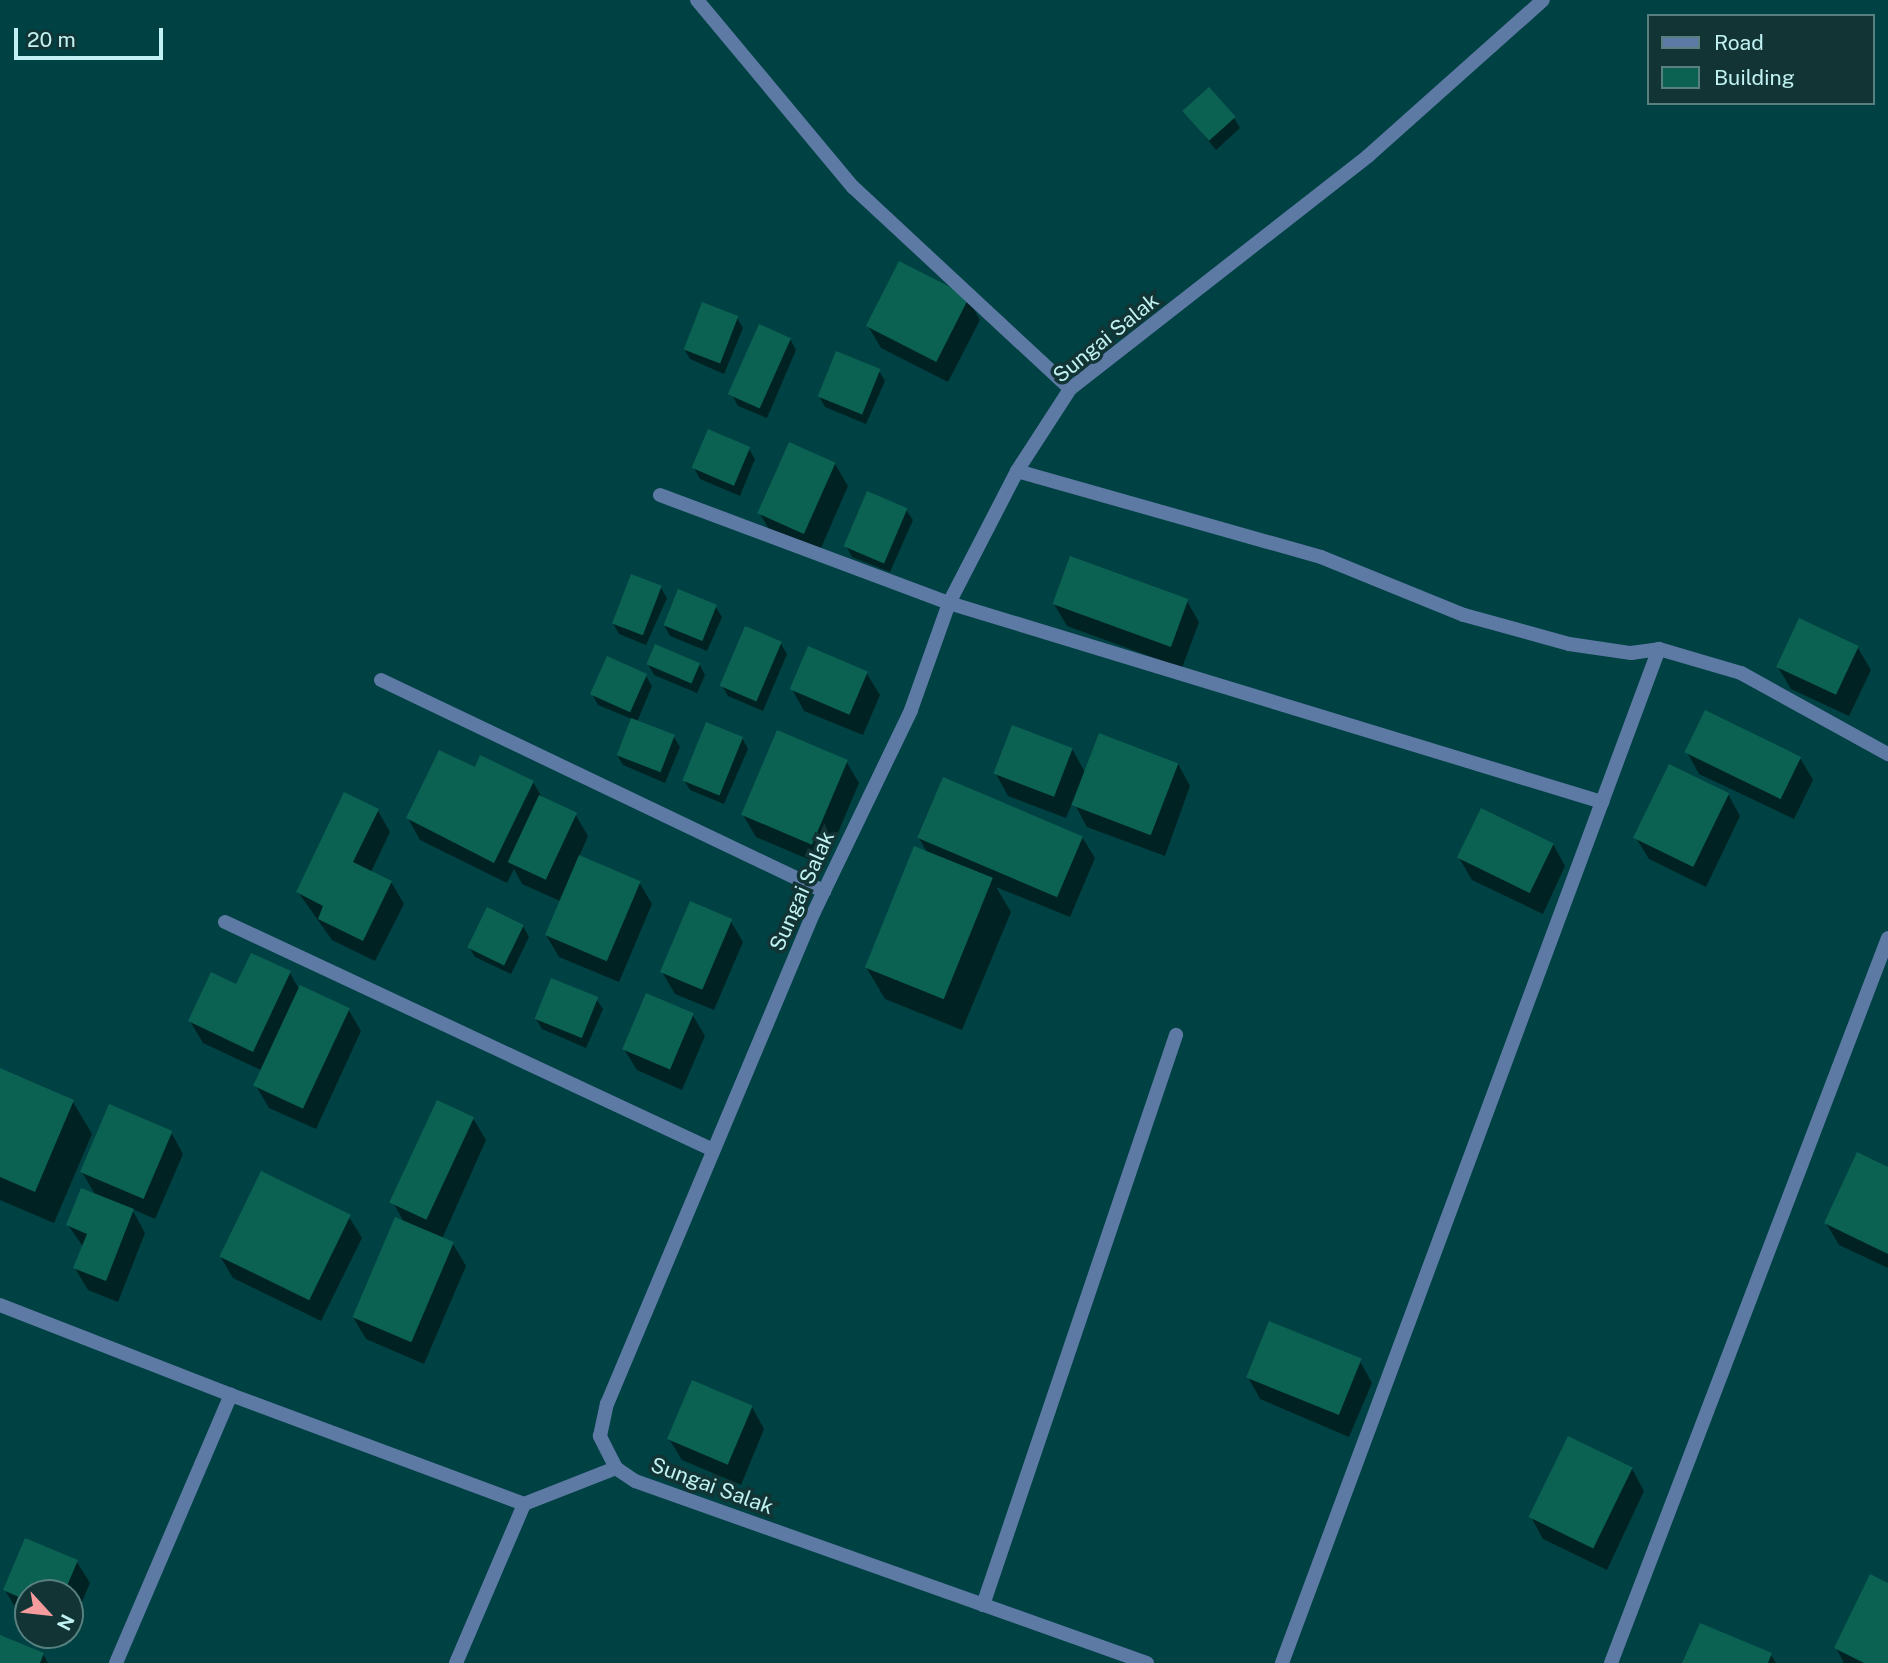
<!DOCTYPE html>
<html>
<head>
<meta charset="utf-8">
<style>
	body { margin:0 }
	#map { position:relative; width:1888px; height:1663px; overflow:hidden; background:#004143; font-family:"Public Sans",sans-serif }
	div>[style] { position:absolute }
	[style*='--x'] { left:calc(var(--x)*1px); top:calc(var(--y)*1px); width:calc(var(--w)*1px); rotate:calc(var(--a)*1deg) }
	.shadow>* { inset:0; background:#0007 }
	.building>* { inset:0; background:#0b6152; transform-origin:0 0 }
	.minor>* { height:14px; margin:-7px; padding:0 7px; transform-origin:7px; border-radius:7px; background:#5d7aa4 }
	span { translate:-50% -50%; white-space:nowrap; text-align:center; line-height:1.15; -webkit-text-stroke:7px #123435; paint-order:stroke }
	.street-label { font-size:21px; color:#c1f1f2 }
	.legend { position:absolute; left:1647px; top:14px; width:228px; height:91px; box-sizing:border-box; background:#123435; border:2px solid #588081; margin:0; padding:9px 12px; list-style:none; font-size:21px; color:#c1f1f2 }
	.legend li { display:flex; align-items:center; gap:14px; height:35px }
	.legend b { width:35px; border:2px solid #588081 }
	.north { position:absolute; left:14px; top:1579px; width:70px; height:70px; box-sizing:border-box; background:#123435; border:2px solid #588081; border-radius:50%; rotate:117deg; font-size:19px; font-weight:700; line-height:28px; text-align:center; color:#c1f1f2 }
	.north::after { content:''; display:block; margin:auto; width:24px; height:32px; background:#f59b9e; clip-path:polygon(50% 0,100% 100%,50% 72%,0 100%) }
	.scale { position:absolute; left:14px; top:28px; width:149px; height:32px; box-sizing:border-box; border:4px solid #c1f1f2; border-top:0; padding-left:9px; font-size:21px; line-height:24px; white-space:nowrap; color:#c1f1f2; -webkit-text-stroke:5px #123435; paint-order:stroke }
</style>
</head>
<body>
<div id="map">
	<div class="shadow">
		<div style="clip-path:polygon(1184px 111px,1234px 118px,1240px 128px,1216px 150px)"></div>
		<div style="clip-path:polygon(968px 299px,980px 320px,948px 382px,881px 348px,868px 326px)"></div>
		<div style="clip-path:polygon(737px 318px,743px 328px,724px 374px,690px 359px,684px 349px)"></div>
		<div style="clip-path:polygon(790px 339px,796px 350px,767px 418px,738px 406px,732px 395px)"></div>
		<div style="clip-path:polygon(879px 371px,885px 381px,866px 424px,825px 407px,819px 396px)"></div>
		<div style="clip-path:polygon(749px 449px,755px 459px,740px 496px,700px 479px,694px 468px)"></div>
		<div style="clip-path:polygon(835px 464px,848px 486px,818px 555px,773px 536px,760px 514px)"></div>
		<div style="clip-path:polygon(906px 510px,913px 520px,890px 572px,852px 557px,846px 546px)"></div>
		<div style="clip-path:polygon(661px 588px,667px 598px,646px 645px,619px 634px,613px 623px)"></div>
		<div style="clip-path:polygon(1187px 601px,1199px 622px,1182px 668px,1067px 626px,1054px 604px)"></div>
		<div style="clip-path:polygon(715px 606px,722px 617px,707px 651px,670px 636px,664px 625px)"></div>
		<div style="clip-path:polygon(781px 644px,787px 654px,763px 711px,728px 696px,722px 686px)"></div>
		<div style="clip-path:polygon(1858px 648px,1871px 670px,1849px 716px,1791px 689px,1778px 667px)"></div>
		<div style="clip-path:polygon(648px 664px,699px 664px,705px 675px,697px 693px,654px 675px)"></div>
		<div style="clip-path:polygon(867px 674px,880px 695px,863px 735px,804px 711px,792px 689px)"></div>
		<div style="clip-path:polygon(646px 676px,652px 686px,637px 722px,674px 737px,680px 747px,665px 783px,623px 765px,617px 755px,632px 719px,598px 705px,592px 694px)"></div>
		<div style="clip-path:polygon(742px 738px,748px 749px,724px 804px,690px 790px,684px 780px)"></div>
		<div style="clip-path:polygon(1072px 749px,1086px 774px,1178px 764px,1190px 786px,1165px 856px,1087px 827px,1073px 801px,1066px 818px,1008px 796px,996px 774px)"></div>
		<div style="clip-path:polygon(1687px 752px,1800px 758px,1813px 780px,1794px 819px,1699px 774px)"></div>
		<div style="clip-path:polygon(846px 761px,859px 783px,824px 866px,756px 837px,743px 815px)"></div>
		<div style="clip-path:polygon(476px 770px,533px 782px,543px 799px,575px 814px,588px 836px,579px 857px,639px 882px,652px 904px,619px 982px,559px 957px,546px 935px,560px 901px,522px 884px,514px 869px,507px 883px,420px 840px,408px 818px)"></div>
		<div style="clip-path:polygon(1728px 794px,1740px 816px,1706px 887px,1649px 859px,1636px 838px)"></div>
		<div style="clip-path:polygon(378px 811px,390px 832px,371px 872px,391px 882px,404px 904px,375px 961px,332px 940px,298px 892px)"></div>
		<div style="clip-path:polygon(1082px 837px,1095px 858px,1070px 917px,996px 887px,1011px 912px,962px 1030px,885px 999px,866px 967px,928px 854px,919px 838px)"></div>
		<div style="clip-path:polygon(1553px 844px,1565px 866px,1543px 914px,1472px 880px,1459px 858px)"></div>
		<div style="clip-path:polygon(730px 920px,743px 942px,714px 1010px,675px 994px,662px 972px)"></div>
		<div style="clip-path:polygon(523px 926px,529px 937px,511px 974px,475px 957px,469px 947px)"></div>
		<div style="clip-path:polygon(290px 973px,300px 991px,348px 1009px,361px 1031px,316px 1129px,269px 1108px,256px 1086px,263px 1071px,203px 1043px,190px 1021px,236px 986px)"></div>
		<div style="clip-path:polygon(596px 999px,603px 1009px,586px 1048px,542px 1029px,536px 1019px)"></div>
		<div style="clip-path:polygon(692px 1014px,705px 1036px,682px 1090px,637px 1070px,624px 1049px)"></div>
		<div style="clip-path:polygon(0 1070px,73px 1102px,92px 1134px,54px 1223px,0 1200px)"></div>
		<div style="clip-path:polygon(473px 1118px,486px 1140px,442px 1239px,453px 1244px,466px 1266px,424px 1364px,366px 1339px,353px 1317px,405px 1224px,394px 1204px)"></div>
		<div style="clip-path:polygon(171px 1132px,183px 1154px,155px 1219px,132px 1209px,145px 1233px,118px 1302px,88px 1290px,75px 1268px,84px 1248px,68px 1225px,96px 1196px,82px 1172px)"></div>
		<div style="clip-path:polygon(1888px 1168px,1888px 1268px,1839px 1245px,1826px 1223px)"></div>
		<div style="clip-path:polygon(349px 1217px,362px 1238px,321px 1321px,233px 1278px,220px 1256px)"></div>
		<div style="clip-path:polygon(1360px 1361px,1372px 1383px,1349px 1437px,1260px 1399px,1248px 1377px)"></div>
		<div style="clip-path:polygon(752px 1407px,764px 1429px,741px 1485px,682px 1460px,669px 1439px)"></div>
		<div style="clip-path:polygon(1632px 1469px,1644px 1491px,1607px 1570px,1543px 1539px,1531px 1517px)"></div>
		<div style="clip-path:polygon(77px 1562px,90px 1583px,70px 1630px,70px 1593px,28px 1593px,28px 1616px,18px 1612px,5px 1590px)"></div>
		<div style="clip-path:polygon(1888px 1585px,1888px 1663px,1844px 1663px,1836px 1648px)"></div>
		<div style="clip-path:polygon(0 1637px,43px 1654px,48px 1663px,0 1663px)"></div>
		<div style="clip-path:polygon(1771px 1655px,1776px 1663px,1684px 1663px)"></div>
	</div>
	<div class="building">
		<div style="left:1209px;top:87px;width:40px;height:36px;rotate:48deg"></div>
		<div style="left:899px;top:261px;width:79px;height:73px;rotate:27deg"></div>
		<div style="left:702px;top:302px;width:39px;height:51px;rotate:21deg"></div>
		<div style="left:759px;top:324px;width:35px;height:77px;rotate:24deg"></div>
		<div style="left:836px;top:351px;width:48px;height:49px;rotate:22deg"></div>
		<div style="left:708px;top:429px;width:46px;height:42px;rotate:23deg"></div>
		<div style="left:789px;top:442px;width:51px;height:78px;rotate:24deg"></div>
		<div style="left:867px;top:491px;width:44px;height:60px;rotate:23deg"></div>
		<div style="left:1070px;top:556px;width:126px;height:51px;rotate:20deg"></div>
		<div style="left:631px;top:574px;width:33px;height:53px;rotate:21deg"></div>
		<div style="left:678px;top:589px;width:42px;height:39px;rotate:22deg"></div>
		<div style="left:1799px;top:618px;width:66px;height:54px;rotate:25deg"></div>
		<div style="left:745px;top:626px;width:40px;height:65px;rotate:23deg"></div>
		<div style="left:655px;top:644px;width:49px;height:22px;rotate:23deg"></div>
		<div style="left:808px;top:646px;width:65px;height:47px;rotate:23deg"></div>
		<div style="left:607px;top:656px;width:44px;height:42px;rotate:24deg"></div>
		<div style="left:1705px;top:710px;width:107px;height:47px;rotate:26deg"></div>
		<div style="left:631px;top:718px;width:47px;height:40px;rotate:21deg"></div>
		<div style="left:706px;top:722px;width:40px;height:63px;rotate:22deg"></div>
		<div style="left:1012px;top:725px;width:65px;height:52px;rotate:21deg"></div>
		<div style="left:777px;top:730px;width:77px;height:92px;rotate:23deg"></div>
		<div style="left:1099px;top:733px;width:85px;height:77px;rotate:21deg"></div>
		<div style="clip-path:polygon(439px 750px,475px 767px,480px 755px,534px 781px,494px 863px,406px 818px)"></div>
		<div style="left:1669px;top:764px;width:67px;height:82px;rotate:26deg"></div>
		<div style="left:943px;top:777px;width:152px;height:66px;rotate:23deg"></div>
		<div style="clip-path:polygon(344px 792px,379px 809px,353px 862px,392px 881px,363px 941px,318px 919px,323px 906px,296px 892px)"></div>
		<div style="left:539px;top:795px;width:42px;height:74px;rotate:25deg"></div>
		<div style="left:1481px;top:808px;width:81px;height:55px;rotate:26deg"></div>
		<div style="left:914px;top:846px;width:85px;height:131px;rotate:22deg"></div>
		<div style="left:579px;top:855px;width:67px;height:87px;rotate:23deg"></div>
		<div style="left:690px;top:901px;width:46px;height:77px;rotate:23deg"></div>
		<div style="left:487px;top:907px;width:41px;height:45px;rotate:26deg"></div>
		<div style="clip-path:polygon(251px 953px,291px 971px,253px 1052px,188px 1021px,211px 972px,236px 984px)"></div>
		<div style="left:551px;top:978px;width:51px;height:44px;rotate:22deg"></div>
		<div style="left:300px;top:985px;width:55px;height:111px;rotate:25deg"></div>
		<div style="left:646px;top:993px;width:52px;height:61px;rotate:23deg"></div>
		<div style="clip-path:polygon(0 1068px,74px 1100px,35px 1192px,0 1177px)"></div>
		<div style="left:437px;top:1100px;width:41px;height:113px;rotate:25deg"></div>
		<div style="left:109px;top:1104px;width:69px;height:74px;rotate:23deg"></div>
		<div style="clip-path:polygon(1857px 1152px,1888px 1167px,1888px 1254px,1824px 1223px)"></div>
		<div style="left:261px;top:1171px;width:100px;height:95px;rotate:26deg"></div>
		<div style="clip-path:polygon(81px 1188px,134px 1209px,106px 1281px,73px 1268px,87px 1234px,66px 1225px)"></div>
		<div style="left:395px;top:1217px;width:64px;height:109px;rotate:23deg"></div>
		<div style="left:1269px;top:1321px;width:100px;height:61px;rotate:22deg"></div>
		<div style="left:692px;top:1380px;width:66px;height:64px;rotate:23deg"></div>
		<div style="left:1568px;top:1436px;width:72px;height:90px;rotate:26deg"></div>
		<div style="clip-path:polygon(25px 1538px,78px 1560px,64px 1593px,28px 1593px,28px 1601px,3px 1590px)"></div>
		<div style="clip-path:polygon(1870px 1574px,1888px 1583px,1888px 1663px,1864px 1663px,1834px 1648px)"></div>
		<div style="clip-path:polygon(1700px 1623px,1772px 1653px,1768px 1663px,1682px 1663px)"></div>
		<div style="clip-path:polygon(0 1635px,44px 1653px,40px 1663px,0 1663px)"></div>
	</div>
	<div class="minor">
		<div style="--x:697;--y:0;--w:244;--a:50.2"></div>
		<div style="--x:853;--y:187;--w:296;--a:42.9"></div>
		<div style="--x:1017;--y:471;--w:316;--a:15.8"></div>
		<div style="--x:1321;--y:557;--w:154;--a:22.1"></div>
		<div style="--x:1464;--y:615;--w:109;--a:15.4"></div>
		<div style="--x:1569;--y:644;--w:63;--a:8.3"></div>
		<div style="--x:1631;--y:653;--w:28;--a:-8"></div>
		<div style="--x:1659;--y:649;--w:85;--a:16.3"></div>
		<div style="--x:1741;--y:673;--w:168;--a:28.9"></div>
		<div style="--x:660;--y:495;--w:309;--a:20.5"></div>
		<div style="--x:949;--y:603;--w:683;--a:16.95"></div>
		<div style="--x:381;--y:680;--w:491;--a:25.5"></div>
		<div style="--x:225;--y:922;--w:539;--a:25.04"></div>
		<div style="--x:0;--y:1305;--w:248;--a:21.3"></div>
		<div style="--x:983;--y:1605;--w:602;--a:-71.29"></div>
		<div style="--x:116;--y:1663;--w:292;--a:-66.8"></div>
		<div style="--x:231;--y:1395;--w:313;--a:20.4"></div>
		<div style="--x:524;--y:1504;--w:99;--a:-21.4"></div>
		<div style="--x:456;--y:1663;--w:173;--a:-66.8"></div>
		<div style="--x:1147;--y:1663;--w:543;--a:-160.43"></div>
		<div style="--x:635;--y:1481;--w:23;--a:-146"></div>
		<div style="--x:616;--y:1468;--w:36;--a:-117"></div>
		<div style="--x:600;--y:1436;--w:33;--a:-78"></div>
		<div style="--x:607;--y:1404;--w:532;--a:-67.2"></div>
		<div style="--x:813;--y:914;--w:226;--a:-64.3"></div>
		<div style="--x:911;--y:710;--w:114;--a:-70.4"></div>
		<div style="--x:949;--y:603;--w:148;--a:-62.7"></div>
		<div style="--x:1017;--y:471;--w:98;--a:-57.1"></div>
		<div style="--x:1070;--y:389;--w:378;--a:-38"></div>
		<div style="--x:1368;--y:156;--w:234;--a:-41.7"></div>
		<div style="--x:1282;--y:1663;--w:1082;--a:-69.61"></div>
		<div style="--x:1611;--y:1663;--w:776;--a:-69.09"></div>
	</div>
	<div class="street-label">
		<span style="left:1106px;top:338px;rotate:-39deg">Sungai Salak</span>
		<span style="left:802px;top:891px;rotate:-66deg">Sungai Salak</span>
		<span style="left:712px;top:1486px;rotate:20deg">Sungai Salak</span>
	</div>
	<ul class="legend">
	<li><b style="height:9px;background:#5d7aa4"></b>Road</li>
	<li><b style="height:19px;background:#0b6152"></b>Building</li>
	</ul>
	<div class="north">N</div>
	<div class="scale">20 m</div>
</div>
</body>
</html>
